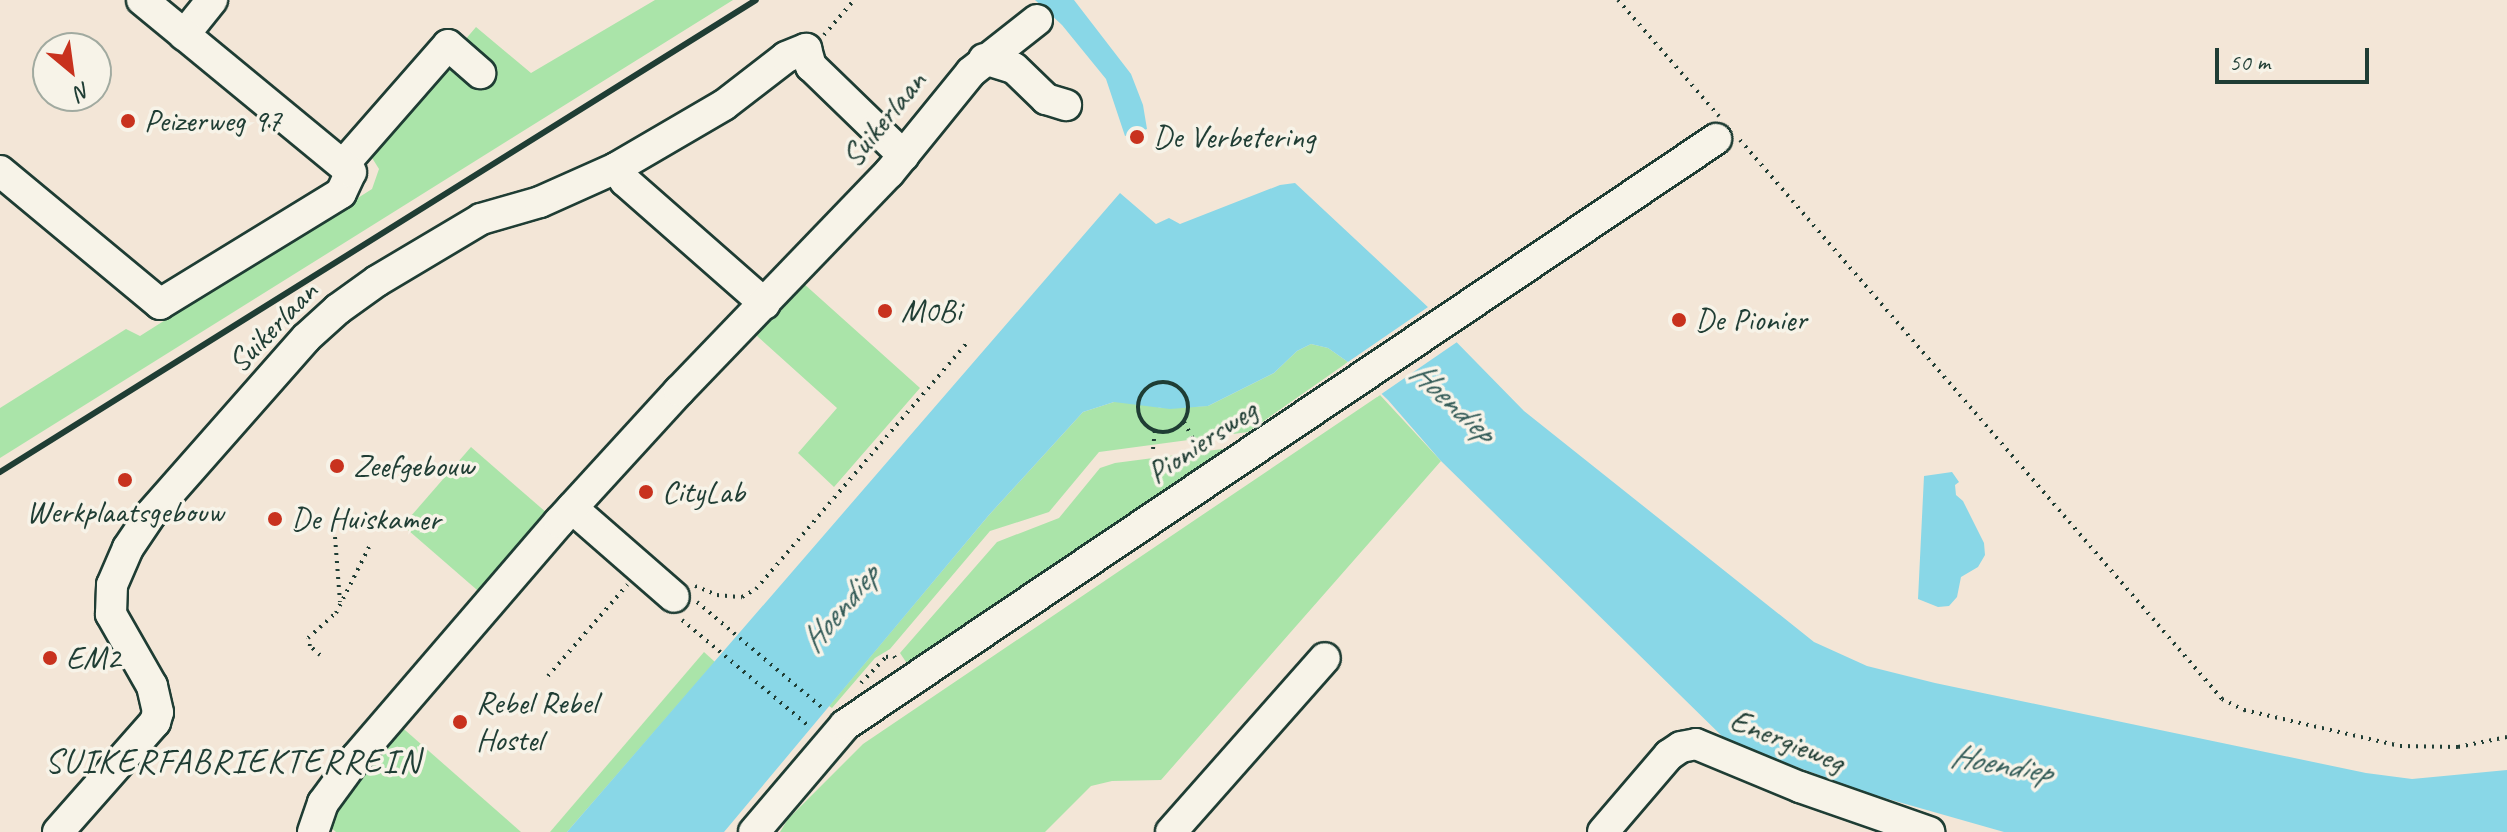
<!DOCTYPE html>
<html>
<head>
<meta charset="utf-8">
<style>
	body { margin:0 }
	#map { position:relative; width:2507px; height:832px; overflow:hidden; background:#f3e6d7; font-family:Caveat,sans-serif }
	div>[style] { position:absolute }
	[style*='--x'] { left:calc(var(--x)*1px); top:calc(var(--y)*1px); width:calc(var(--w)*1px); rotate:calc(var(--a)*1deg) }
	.green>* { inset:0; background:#aae4a9; transform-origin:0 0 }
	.water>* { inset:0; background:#89d7e7 }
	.pier>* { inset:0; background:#f3e6d7 }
	.path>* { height:4px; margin-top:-2px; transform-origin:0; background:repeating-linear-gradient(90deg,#1f3d34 0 2px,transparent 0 8px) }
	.path>.ring { margin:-2px; padding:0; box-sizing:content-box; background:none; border:4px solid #1f3d34; border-radius:50% }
	.roads { filter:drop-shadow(2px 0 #1f3d34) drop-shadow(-2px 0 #1f3d34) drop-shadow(0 2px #1f3d34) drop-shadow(0 -2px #1f3d34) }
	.minor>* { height:30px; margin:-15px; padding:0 15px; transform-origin:15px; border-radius:15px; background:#f7f3e8 }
	.rail>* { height:6px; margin:-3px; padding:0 3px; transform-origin:3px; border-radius:3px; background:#1f3d34 }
	.dots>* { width:22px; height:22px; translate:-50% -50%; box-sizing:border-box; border:4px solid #f7f3e8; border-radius:50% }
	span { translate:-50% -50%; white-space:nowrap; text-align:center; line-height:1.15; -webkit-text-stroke:7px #f7f3e8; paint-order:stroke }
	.street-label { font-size:32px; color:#1f3d34 }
	.poi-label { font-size:32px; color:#1f3d34 }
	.left { translate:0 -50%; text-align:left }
	.water-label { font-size:34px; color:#345c58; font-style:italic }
	.neighbourhood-label { font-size:34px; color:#1f3d34; letter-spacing:2px }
	.north { position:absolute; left:32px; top:32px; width:80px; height:80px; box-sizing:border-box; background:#f7f3e8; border:2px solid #a1aaa0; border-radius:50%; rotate:151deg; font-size:22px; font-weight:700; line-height:32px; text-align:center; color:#1f3d34 }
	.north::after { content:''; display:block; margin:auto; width:28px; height:36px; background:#c8321e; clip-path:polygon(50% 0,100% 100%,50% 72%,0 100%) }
	.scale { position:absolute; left:2215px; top:48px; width:154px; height:36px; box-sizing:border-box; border:4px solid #1f3d34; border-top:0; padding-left:10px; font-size:24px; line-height:28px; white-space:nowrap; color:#1f3d34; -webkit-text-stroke:6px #f7f3e8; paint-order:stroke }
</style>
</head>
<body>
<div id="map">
	<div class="green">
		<div style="clip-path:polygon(655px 0,733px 0,0 458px,0 408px,126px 329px,140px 336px,372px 189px,379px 169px,369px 153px,476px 27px,531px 73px)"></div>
		<div style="clip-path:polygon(803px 283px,920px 388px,834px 487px,798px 453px,837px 408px,756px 335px)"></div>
		<div style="clip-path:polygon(1311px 344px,1328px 348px,1348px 362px,1248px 432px,1099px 452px,1049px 512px,990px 531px,890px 649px,875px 658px,832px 708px,829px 706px,989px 515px,1083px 412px,1114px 402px,1141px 402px,1161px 408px,1208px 406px,1274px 373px,1297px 351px)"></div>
		<div style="clip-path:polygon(1380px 395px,1441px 461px,1161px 780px,1112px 781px,1091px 786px,1045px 832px,780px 832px,788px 819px,863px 744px)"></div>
		<div style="clip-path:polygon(1245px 446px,912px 671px,900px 653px,997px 542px,1059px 518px,1100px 468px,1115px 463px)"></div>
		<div style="left:471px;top:447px;width:100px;height:104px;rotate:41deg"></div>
		<div style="clip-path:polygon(704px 652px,715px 662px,567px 832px,550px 832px)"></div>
		<div style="clip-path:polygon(397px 723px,521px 832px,336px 832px,321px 819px)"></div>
	</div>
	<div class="water">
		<div style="clip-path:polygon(1035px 0,1074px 0,1131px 74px,1143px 105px,1147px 129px,1125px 136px,1106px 79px,1062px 25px)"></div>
		<div style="clip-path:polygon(1295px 183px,1430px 309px,1429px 314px,1524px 411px,1814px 642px,1867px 666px,1935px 683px,2366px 773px,2412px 779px,2507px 770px,2507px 832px,2004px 832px,1867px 793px,1727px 741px,1441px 461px,1388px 400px,1348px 362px,1328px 348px,1311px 344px,1297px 351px,1274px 373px,1208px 406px,1170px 409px,1114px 402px,1083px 412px,989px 515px,724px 832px,567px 832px,1120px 193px,1156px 224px,1169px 218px,1180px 224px,1280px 185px)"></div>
		<div style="clip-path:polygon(1952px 472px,1959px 482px,1955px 485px,1956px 495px,1963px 501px,1984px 543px,1985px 555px,1978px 567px,1961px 577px,1957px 597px,1949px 606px,1938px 607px,1918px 599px,1924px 476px)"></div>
	</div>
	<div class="pier">
		<div style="clip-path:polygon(1431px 305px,1433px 313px,1460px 340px,1377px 397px,1345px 364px)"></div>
	</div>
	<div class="path">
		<div style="--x:1618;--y:0;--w:154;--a:49"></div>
		<div style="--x:824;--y:35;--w:46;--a:-49.4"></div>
		<div style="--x:1740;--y:140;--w:738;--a:49.23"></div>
		<div style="--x:2222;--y:699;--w:25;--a:27"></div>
		<div style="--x:2244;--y:710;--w:160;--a:13"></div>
		<div style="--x:2400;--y:746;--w:58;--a:1"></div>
		<div style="--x:2458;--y:747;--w:50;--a:-11.5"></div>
		<div class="ring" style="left:1138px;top:382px;width:46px;height:46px"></div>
		<div style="--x:1184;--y:422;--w:26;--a:62"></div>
		<div style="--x:1153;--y:449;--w:18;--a:-84"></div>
		<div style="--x:335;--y:537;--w:65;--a:85.6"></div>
		<div style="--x:695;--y:586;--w:24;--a:22"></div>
		<div style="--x:717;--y:595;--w:25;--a:5"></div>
		<div style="--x:742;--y:597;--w:16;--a:-30"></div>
		<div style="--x:756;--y:589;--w:324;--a:-49.4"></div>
		<div style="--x:697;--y:602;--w:167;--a:40.2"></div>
		<div style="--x:682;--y:620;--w:167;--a:39.9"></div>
		<div style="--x:320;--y:655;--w:13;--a:-138"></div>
		<div style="--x:310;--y:646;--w:8;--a:-104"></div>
		<div style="--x:308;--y:638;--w:38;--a:-42"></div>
		<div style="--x:336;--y:613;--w:74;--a:-63.4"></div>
		<div style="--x:548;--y:676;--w:121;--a:-49"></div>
		<div style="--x:861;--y:683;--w:36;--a:-46"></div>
		<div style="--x:886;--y:657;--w:8;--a:-7"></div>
		<div style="--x:894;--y:656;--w:7;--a:56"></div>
	</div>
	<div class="roads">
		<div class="minor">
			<div style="--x:184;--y:35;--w:45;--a:-51.3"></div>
			<div style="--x:984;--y:59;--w:31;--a:17"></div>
			<div style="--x:1014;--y:68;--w:45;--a:44.1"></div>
			<div style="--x:1046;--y:99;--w:21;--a:17"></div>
			<div style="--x:343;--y:165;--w:159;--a:-48.8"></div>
			<div style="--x:448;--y:45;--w:43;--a:41.2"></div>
			<div style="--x:616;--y:168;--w:16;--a:55"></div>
			<div style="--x:625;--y:181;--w:186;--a:41.3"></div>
			<div style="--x:0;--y:171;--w:208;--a:39.7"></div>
			<div style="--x:160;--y:304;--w:212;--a:-31.5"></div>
			<div style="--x:341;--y:193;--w:23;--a:-65"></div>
			<div style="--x:351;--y:172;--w:271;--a:-140.5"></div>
			<div style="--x:572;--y:508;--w:135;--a:41.1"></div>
			<div style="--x:58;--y:832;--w:147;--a:-48.6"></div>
			<div style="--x:155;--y:722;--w:10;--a:-73"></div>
			<div style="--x:158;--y:712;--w:27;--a:-103"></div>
			<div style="--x:152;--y:686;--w:83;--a:-119.7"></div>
			<div style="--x:111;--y:614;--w:29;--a:-88"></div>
			<div style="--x:112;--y:585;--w:40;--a:-66.6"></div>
			<div style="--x:128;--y:548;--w:40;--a:-56"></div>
			<div style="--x:150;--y:515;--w:236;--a:-48.6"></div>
			<div style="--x:306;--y:338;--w:43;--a:-42.2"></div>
			<div style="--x:338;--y:309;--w:48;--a:-35.7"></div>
			<div style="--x:377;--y:281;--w:121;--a:-30.8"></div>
			<div style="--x:481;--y:219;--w:61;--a:-16.1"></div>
			<div style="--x:540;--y:202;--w:83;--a:-24.1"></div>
			<div style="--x:616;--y:168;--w:125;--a:-30.3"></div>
			<div style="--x:724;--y:105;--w:78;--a:-37.7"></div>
			<div style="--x:786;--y:57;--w:22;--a:-22"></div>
			<div style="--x:806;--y:49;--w:18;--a:74"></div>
			<div style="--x:811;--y:66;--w:129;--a:44.1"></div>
			<div style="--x:313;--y:832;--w:31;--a:-71"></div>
			<div style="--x:323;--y:803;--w:56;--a:-53.7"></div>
			<div style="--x:356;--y:758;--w:311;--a:-49.3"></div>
			<div style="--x:559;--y:522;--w:178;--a:-47.5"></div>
			<div style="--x:679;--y:391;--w:303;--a:-46.1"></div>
			<div style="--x:889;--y:173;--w:130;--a:-50.9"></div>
			<div style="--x:971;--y:72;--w:84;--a:-38.2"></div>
			<div style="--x:754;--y:832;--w:140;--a:-49.6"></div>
			<div style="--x:845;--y:725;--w:1050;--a:-33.93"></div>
			<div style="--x:1171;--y:832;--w:232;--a:-48.5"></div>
			<div style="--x:1603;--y:832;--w:101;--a:-49.4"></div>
			<div style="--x:1669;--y:755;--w:14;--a:-34"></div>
			<div style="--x:1681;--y:747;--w:15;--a:-11"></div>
			<div style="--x:1696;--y:744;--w:113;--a:22.5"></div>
			<div style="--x:1800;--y:787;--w:137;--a:19.2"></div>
		</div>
	</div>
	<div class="rail">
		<div style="--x:0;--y:472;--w:891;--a:-31.98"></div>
	</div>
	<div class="dots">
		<div style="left:128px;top:121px;background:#c8321e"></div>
		<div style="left:1137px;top:137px;background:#c8321e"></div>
		<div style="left:885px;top:311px;background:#c8321e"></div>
		<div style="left:1679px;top:320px;background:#c8321e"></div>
		<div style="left:337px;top:466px;background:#c8321e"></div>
		<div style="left:125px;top:480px;background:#c8321e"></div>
		<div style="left:646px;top:492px;background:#c8321e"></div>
		<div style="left:275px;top:519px;background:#c8321e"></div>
		<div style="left:50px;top:658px;background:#c8321e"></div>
		<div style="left:460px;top:722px;background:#c8321e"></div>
	</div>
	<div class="street-label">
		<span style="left:884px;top:119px;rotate:-51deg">Suikerlaan</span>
		<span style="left:273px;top:327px;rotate:-46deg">Suikerlaan</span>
		<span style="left:1202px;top:442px;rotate:-34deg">Pioniersweg</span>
		<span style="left:1787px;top:741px;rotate:22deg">Energieweg</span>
	</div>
	<div class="poi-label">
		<span class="left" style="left:144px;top:121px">Peizerweg 97</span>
		<span class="left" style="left:1153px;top:137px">De Verbetering</span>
		<span class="left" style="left:901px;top:311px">M0Bi</span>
		<span class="left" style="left:1695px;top:320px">De Pionier</span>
		<span class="left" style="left:353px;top:466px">Zeefgebouw</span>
		<span class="left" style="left:662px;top:492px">CityLab</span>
		<span style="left:125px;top:512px">Werkplaatsgebouw</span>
		<span class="left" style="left:291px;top:519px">De Huiskamer</span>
		<span class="left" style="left:66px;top:658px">EM2</span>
		<span class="left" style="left:476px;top:722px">Rebel Rebel<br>Hostel</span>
	</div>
	<div class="water-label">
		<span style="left:1453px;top:401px;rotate:43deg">Hoendiep</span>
		<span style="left:839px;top:608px;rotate:-50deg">Hoendiep</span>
		<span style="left:2001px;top:763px;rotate:10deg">Hoendiep</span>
	</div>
	<div class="neighbourhood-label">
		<span style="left:233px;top:761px">SUIKERFABRIEKTERREIN</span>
	</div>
	<div class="north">N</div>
	<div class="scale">50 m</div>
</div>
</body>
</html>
